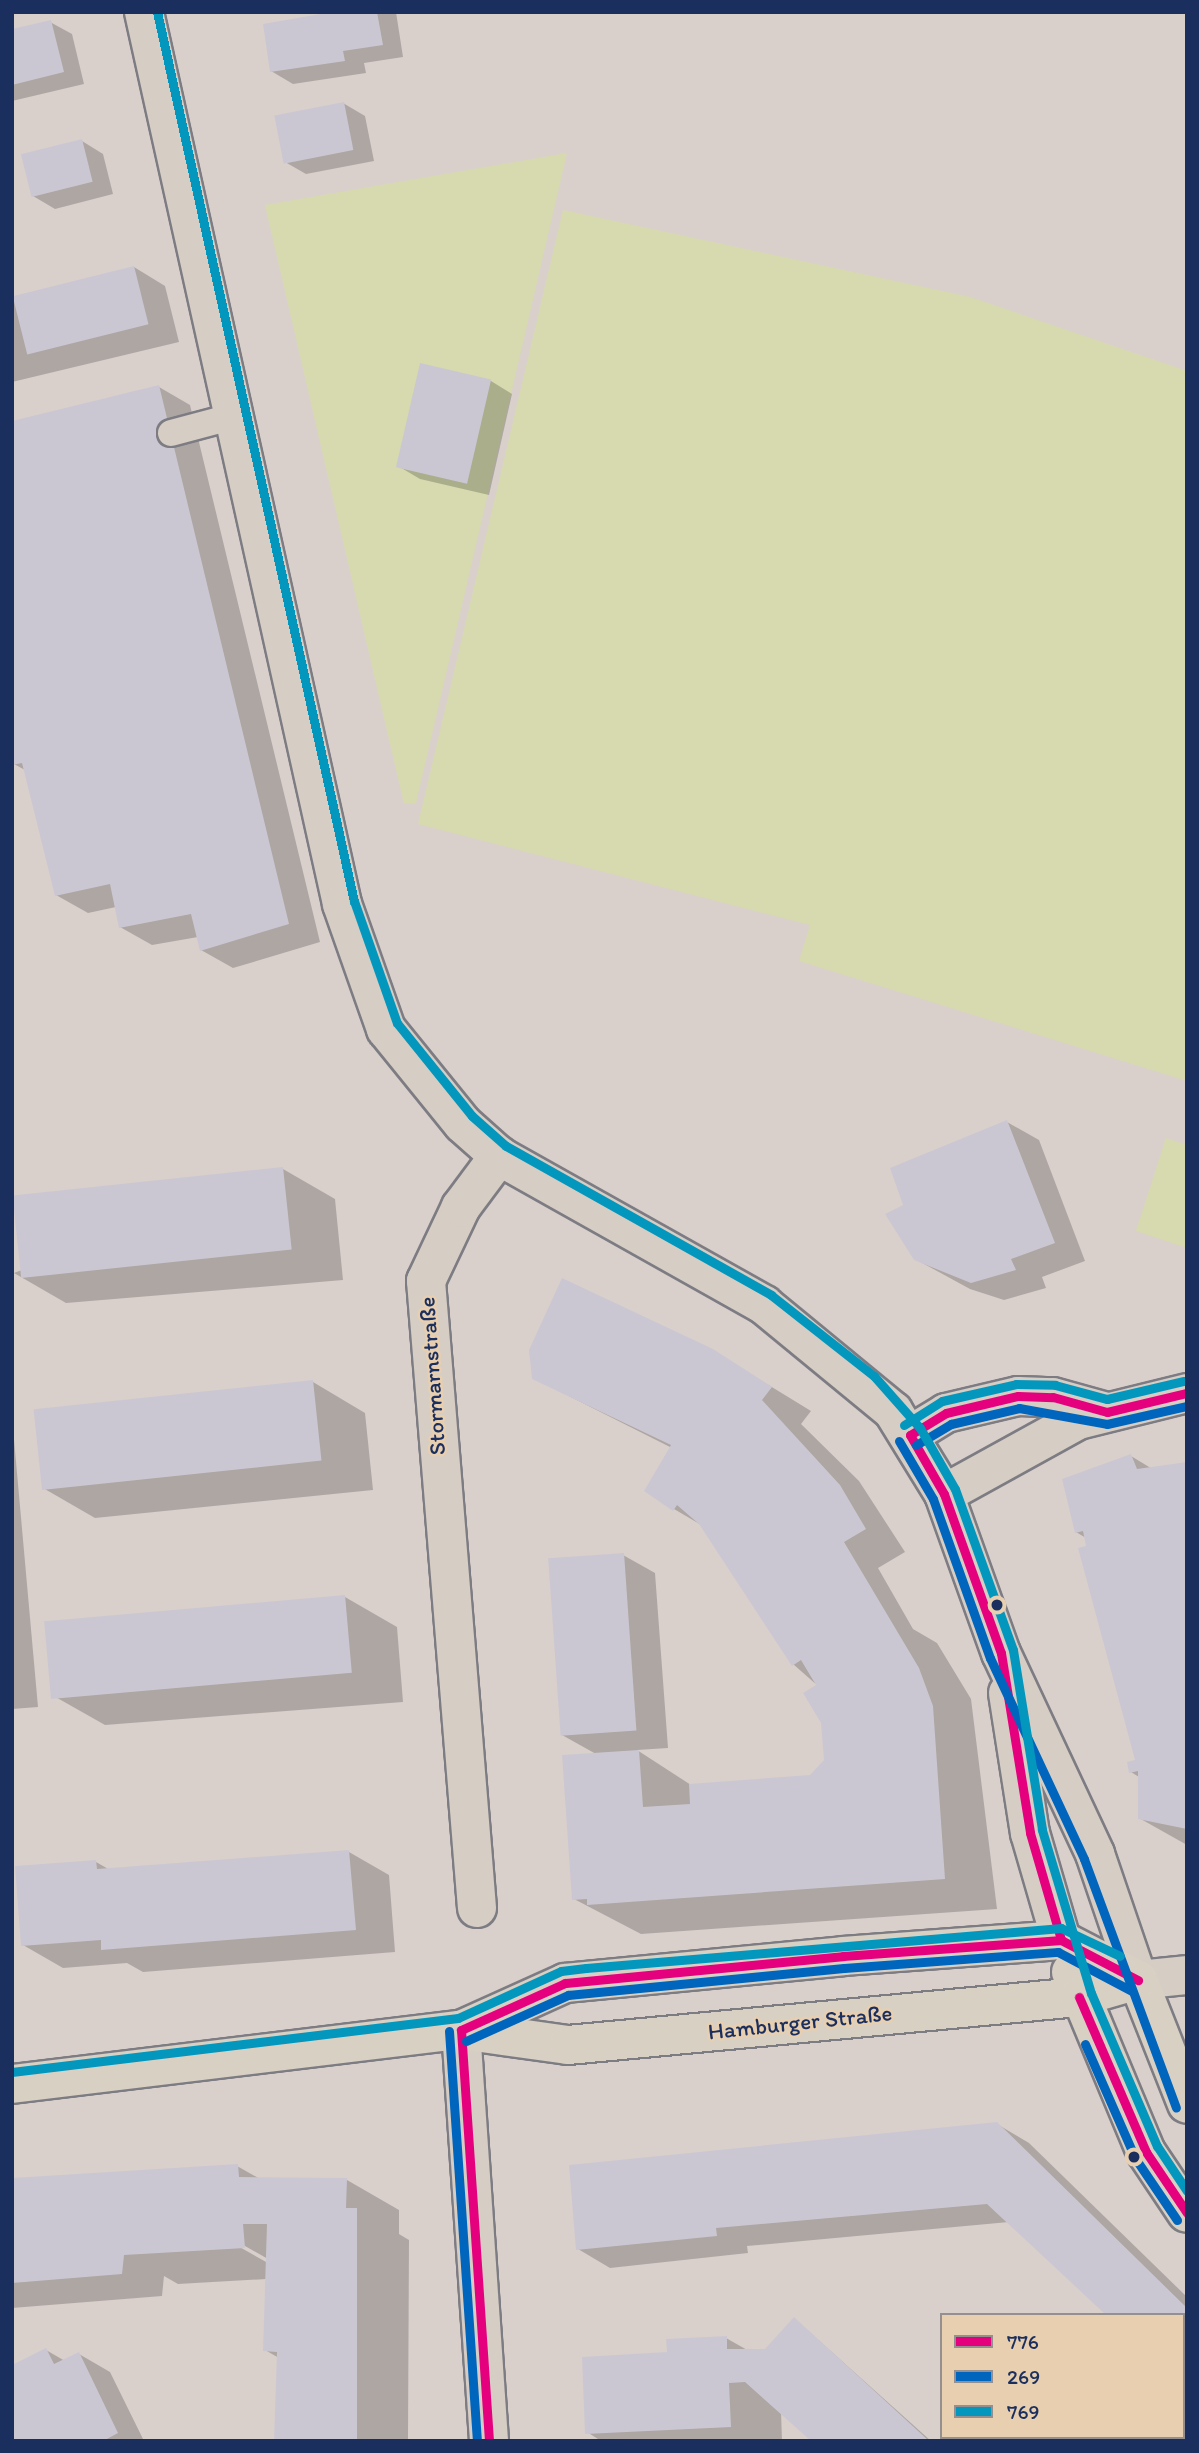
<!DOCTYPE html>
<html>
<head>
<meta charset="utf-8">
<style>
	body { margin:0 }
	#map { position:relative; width:1199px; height:2453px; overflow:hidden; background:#d9d0cc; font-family:Itim,sans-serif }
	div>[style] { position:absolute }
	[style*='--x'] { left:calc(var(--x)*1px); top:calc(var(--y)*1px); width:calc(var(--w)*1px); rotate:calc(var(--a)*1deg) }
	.green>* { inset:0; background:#d6daae }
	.shadow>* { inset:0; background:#0003 }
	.building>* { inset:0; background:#cbc7d2; transform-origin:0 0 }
	.roads { filter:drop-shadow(2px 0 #7d7c83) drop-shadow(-2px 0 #7d7c83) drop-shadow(0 2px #7d7c83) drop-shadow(0 -2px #7d7c83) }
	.service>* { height:26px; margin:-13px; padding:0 13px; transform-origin:13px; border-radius:13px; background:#d6cdc4 }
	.minor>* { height:38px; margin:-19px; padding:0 19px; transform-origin:19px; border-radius:19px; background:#d6cdc4 }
	.tertiary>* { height:38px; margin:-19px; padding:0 19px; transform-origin:19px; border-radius:19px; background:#d6cdc4 }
	.primary>* { height:38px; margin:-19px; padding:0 19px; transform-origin:19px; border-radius:19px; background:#d9d0c4 }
	.bus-1>* { height:9px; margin:-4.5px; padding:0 4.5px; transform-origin:4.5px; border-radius:4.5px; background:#e5007d }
	.bus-2>* { height:9px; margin:-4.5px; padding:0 4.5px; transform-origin:4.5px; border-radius:4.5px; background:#0065bd }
	.bus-3>* { height:9px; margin:-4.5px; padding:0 4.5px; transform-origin:4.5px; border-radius:4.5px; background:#0497bd }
	.dots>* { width:19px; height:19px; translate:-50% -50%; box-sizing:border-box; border:4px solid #e7cfb0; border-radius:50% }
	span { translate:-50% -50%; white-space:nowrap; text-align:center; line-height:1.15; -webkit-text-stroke:5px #e7cfb0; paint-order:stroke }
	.street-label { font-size:23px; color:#1b2f5e }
	.frame { position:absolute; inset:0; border:14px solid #1b2f5e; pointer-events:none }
	.legend { position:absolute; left:940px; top:2313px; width:245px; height:126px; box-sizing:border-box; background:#e7cfb0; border:2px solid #958f8f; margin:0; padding:9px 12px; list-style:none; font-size:21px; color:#1b2f5e }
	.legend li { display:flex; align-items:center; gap:14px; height:35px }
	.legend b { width:35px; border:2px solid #958f8f }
</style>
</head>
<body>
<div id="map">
	<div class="green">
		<div style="clip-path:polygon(567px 153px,416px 803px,404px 804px,265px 205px)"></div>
		<div style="clip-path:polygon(563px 210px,970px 297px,1187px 371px,1187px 1081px,799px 961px,810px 925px,418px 824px)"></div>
		<div style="clip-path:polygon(1166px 1138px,1187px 1145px,1187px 1248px,1136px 1231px)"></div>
	</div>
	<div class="shadow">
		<div style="clip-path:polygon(333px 12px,396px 12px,403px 57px,364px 63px,366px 73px,293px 84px,271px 71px)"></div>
		<div style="clip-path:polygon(50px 22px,72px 34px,84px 84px,12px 101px,12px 31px)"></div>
		<div style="clip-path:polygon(343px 103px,365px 116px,374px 161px,306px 174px,285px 162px)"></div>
		<div style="clip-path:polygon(82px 141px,103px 154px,113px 194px,55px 209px,33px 196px)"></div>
		<div style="clip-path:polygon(134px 267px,165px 286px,179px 342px,12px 382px,12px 297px)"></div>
		<div style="clip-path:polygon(422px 365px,491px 381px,512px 394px,489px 495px,420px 479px,398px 466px)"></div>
		<div style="clip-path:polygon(159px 387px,190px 405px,320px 942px,233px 968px,201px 950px,198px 937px,152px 945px,120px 927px,116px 907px,88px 913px,56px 895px,25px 770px,14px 764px)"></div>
		<div style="clip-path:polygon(1007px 1122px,1039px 1140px,1085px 1261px,1042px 1277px,1046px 1288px,1004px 1300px,970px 1289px,915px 1259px,905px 1206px)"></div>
		<div style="clip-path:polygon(283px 1169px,335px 1199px,343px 1280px,66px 1303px,14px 1273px)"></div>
		<div style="clip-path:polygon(713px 1351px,811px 1411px,801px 1424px,859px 1481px,905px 1552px,878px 1568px,913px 1629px,937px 1643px,971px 1699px,997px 1909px,641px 1934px,574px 1899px,596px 1754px,562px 1735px,623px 1555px,655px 1573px,668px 1748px,637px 1750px,691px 1785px,811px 1777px,826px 1760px,818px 1686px,793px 1664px,703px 1526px,674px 1509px,672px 1448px,533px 1378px)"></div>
		<div style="clip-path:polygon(313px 1382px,365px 1413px,373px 1490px,95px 1518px,43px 1488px)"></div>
		<div style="clip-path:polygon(12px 1417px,38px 1707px,12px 1709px)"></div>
		<div style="clip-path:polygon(1131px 1456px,1154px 1470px,1187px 1467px,1187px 1845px,1139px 1818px,1139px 1777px,1131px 1772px,1137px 1761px,1086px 1538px,1076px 1532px)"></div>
		<div style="clip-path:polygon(345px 1597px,397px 1627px,403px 1702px,105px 1725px,52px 1695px)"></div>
		<div style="clip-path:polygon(349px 1852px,389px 1875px,395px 1952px,143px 1972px,127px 1963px,63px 1968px,23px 1945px,96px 1862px,110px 1870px)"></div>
		<div style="clip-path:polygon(997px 2124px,1029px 2143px,1187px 2297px,1187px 2401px,1183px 2315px,1009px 2222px,747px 2246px,748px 2253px,610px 2268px,578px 2249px)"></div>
		<div style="clip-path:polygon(evenodd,237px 2166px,260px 2179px,347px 2180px,399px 2210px,399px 2234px,409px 2240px,408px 2441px,276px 2441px,279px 2358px,265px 2350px,267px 2279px,178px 2284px,164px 2276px,162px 2296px,12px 2308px,12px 2180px,237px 2166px,238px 2242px,268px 2259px,268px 2263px,236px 2245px,238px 2242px)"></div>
		<div style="clip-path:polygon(795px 2319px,931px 2441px,814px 2441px,781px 2411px,782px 2441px,601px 2441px,587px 2432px,668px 2354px,726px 2338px,749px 2351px,766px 2351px)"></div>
		<div style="clip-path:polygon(46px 2350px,65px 2361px,79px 2354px,110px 2372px,144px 2441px,12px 2441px)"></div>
	</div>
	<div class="building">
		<div style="clip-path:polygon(332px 12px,377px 12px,383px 45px,343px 51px,345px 61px,270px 72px,263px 24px)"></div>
		<div style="clip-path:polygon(51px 20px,64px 72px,12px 85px,12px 29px)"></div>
		<div style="left:344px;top:102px;width:49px;height:71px;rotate:79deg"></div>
		<div style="left:82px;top:139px;width:44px;height:63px;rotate:76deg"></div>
		<div style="left:134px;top:266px;width:60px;height:125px;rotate:76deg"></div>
		<div style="left:420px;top:363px;width:73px;height:107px;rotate:13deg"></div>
		<div style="clip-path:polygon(159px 385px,289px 924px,200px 951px,191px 914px,119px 928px,110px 884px,55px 896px,22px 763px,12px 765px,12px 421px)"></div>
		<div style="clip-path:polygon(1007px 1120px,1055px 1243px,1011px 1259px,1016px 1270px,971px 1283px,914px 1260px,885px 1214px,903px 1205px,890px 1168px)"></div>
		<div style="left:283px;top:1167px;width:83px;height:272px;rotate:84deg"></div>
		<div style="clip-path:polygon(562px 1278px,713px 1349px,772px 1387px,762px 1400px,840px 1485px,866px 1529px,844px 1542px,919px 1668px,933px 1706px,945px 1879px,587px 1905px,587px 1899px,572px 1900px,562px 1755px,639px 1750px,643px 1807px,690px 1804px,689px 1784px,810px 1775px,824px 1760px,821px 1723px,803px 1693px,816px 1685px,801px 1660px,792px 1666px,699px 1524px,677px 1505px,673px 1511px,644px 1491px,671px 1445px,532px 1379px,529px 1350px)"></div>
		<div style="left:313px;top:1380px;width:81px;height:281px;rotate:84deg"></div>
		<div style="clip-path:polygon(1131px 1454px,1137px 1469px,1187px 1462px,1187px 1829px,1138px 1819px,1138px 1771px,1129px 1773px,1127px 1762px,1135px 1760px,1078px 1548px,1086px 1546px,1083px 1531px,1075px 1533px,1062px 1479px)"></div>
		<div style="left:624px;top:1553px;width:178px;height:76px;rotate:86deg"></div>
		<div style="left:345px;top:1595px;width:78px;height:302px;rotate:85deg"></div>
		<div style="clip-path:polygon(349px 1850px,356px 1930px,101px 1950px,101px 1940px,21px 1946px,15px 1866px,96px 1860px,97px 1869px)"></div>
		<div style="clip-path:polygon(997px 2122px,1187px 2308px,1187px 2403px,1183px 2315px,1106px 2315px,987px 2204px,716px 2228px,717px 2236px,576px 2250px,569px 2165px)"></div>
		<div style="clip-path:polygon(238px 2164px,239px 2177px,347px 2178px,346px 2208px,357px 2208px,357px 2441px,274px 2441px,277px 2352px,263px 2351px,267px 2224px,243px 2224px,245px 2248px,124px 2255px,122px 2274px,12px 2283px,12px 2178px)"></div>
		<div style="clip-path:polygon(794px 2317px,929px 2441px,811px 2441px,745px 2382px,729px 2383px,731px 2427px,585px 2434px,582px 2357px,667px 2352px,666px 2339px,727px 2336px,727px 2349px,765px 2349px)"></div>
		<div style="clip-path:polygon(46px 2348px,54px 2364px,79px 2352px,118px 2433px,103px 2441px,12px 2441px,12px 2365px)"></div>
	</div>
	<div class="roads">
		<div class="service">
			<div style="--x:171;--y:433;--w:66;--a:-14.9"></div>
		</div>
		<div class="minor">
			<div style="--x:477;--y:1908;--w:629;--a:-94.65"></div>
			<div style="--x:426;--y:1281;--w:82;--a:-64.7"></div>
			<div style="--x:461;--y:1207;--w:64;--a:-53.3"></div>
			<div style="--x:1138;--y:1980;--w:49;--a:-5.8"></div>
			<div style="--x:461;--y:2030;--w:412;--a:86.1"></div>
		</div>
		<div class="tertiary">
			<div style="--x:144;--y:12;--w:914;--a:77.48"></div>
			<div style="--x:342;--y:904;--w:133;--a:70.6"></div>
			<div style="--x:386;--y:1029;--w:122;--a:51"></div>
			<div style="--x:463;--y:1124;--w:48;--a:41.6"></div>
			<div style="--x:499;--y:1156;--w:304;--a:29.3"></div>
			<div style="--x:764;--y:1305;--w:167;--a:39.4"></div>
			<div style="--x:893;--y:1411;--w:97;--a:58.4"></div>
			<div style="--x:944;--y:1494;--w:169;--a:70.3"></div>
			<div style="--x:1001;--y:1653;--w:222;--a:64.9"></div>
			<div style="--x:1095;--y:1854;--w:133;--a:71.2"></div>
			<div style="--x:910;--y:1435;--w:42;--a:-31.4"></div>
			<div style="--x:946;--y:1413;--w:74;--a:-13.3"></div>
			<div style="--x:1018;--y:1396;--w:35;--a:2"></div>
			<div style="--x:1053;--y:1397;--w:56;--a:15.5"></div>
			<div style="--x:944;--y:1494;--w:153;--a:-28.9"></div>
			<div style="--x:1078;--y:1420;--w:112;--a:-13.9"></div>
			<div style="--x:1008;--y:1693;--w:142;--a:81.1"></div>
			<div style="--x:1030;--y:1833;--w:111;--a:73.8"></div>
		</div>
		<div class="primary">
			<div style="--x:1071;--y:1972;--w:195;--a:67.4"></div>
			<div style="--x:1146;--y:2152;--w:73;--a:56.1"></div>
			<div style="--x:1138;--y:1980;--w:133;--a:68.4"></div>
			<div style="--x:461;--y:2030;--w:114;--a:-24.3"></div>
			<div style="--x:565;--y:1983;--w:279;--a:-5.5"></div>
			<div style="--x:843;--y:1956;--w:219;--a:-4.2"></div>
			<div style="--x:1061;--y:1940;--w:87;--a:27.5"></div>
			<div style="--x:12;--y:2084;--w:452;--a:-6.9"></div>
			<div style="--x:461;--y:2030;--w:108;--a:8"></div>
			<div style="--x:568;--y:2045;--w:513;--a:-5.37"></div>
			<div style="--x:1079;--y:1997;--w:61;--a:-16.1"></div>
		</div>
	</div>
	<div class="bus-1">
		<div style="--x:910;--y:1435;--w:68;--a:60"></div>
		<div style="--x:944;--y:1494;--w:169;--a:70.3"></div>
		<div style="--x:1001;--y:1653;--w:182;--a:80.8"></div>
		<div style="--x:1030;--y:1833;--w:111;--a:73.8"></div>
		<div style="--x:910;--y:1435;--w:42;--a:-31.4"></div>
		<div style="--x:946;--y:1413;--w:74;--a:-13.3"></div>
		<div style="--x:1018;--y:1396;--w:35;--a:2"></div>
		<div style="--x:1053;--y:1397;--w:56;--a:15.5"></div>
		<div style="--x:1107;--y:1412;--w:82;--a:-13.4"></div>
		<div style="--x:1079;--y:1997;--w:169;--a:66.6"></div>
		<div style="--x:1146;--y:2152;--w:73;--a:56.1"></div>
		<div style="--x:461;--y:2030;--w:114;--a:-24.3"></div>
		<div style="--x:565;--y:1983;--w:279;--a:-5.5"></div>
		<div style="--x:843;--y:1956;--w:219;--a:-4.2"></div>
		<div style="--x:1061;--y:1940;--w:87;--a:27.5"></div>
		<div style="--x:461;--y:2030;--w:412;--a:86.1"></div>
	</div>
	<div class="bus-2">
		<div style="--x:899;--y:1441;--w:67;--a:59.6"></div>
		<div style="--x:933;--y:1499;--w:169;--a:70.3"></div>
		<div style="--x:990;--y:1658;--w:222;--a:64.9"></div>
		<div style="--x:1084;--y:1859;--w:265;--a:69.7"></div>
		<div style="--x:916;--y:1445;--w:41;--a:-31"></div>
		<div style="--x:951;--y:1424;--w:70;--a:-13.2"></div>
		<div style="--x:1019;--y:1408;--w:89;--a:10.3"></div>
		<div style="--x:1107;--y:1424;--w:82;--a:-12.7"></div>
		<div style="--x:449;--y:2031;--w:411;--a:86.1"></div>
		<div style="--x:466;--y:2041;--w:112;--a:-24.3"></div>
		<div style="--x:568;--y:1995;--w:277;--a:-5.6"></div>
		<div style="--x:844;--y:1968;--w:215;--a:-4.3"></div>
		<div style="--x:1058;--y:1952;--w:84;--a:27.8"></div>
		<div style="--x:1085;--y:2044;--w:124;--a:66.3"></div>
		<div style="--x:1135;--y:2158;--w:75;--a:55.9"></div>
	</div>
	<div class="bus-3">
		<div style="--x:157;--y:12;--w:911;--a:77.51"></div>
		<div style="--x:354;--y:901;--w:129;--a:70.6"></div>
		<div style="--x:397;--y:1023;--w:119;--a:51.1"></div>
		<div style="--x:472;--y:1116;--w:45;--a:41.4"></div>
		<div style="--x:506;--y:1146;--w:304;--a:29.3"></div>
		<div style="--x:771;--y:1295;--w:131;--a:38.2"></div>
		<div style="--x:874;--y:1376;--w:69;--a:48.5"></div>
		<div style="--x:920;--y:1428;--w:70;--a:60.2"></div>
		<div style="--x:955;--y:1489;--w:171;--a:70.2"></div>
		<div style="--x:1013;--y:1650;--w:182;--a:80.8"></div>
		<div style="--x:1042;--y:1830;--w:170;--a:73.3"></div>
		<div style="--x:1091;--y:1993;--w:167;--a:66.7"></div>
		<div style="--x:1157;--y:2146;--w:54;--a:56.3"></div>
		<div style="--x:904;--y:1425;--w:45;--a:-32.3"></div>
		<div style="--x:942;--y:1401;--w:76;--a:-12.9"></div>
		<div style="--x:1016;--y:1384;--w:39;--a:1"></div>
		<div style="--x:1055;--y:1385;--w:54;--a:15.1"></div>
		<div style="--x:1107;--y:1399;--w:79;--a:-13.2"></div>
		<div style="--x:12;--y:2072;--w:449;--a:-6.9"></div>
		<div style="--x:458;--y:2018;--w:113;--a:-24.5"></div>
		<div style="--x:561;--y:1971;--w:25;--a:-7"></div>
		<div style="--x:586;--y:1968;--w:477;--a:-4.8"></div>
		<div style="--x:1061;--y:1928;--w:65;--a:25.4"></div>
	</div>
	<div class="dots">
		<div style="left:997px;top:1605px;background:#1b2f5e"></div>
		<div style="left:1134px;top:2157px;background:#1b2f5e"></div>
	</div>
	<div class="street-label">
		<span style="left:432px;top:1376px;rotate:-94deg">Stormarnstraße</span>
		<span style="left:800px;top:2022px;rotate:-6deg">Hamburger Straße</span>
	</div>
	<div class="frame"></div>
	<ul class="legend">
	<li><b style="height:9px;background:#e5007d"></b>776</li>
	<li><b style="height:9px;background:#0065bd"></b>269</li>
	<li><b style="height:9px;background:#0497bd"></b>769</li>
	</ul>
</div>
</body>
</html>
